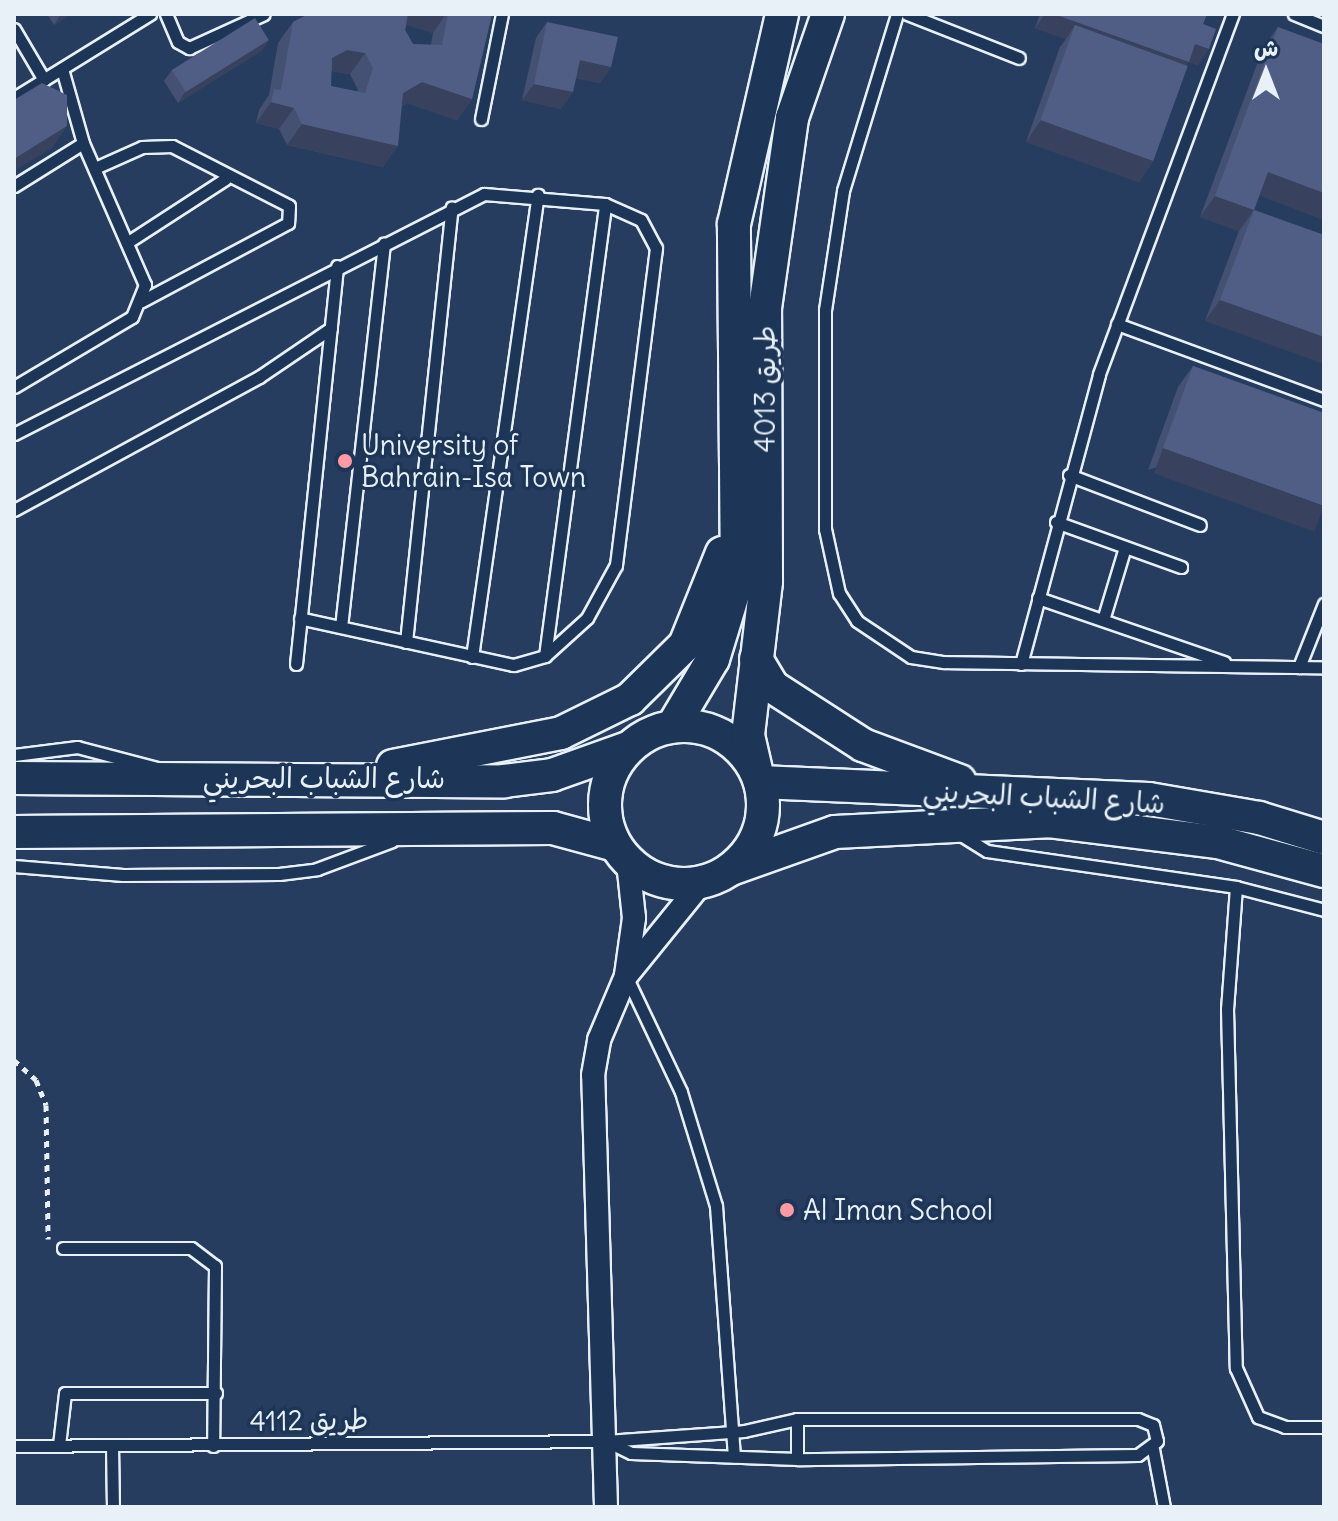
<!DOCTYPE html>
<html>
<head>
<meta charset="utf-8">
<style>
	body { margin:0 }
	#map { position:relative; width:1338px; height:1521px; overflow:hidden; background:#273d60; font-family:Delius,"Playpen Sans Arabic",sans-serif }
	div>[style] { position:absolute }
	[style*='--x'] { left:calc(var(--x)*1px); top:calc(var(--y)*1px); width:calc(var(--w)*1px); rotate:calc(var(--a)*1deg) }
	.path>* { height:5px; margin-top:-2.5px; transform-origin:0; background:repeating-linear-gradient(90deg,#e8f1f8 0 6px,transparent 0 12px) }
	.roads { filter:drop-shadow(2px 0 #e8f1f8) drop-shadow(-2px 0 #e8f1f8) drop-shadow(0 2px #e8f1f8) drop-shadow(0 -2px #e8f1f8) }
	.lane>* { height:11px; margin:-5.5px; padding:0 5.5px; transform-origin:5.5px; border-radius:5.5px; background:#1d3557 }
	.street>* { height:22px; margin:-11px; padding:0 11px; transform-origin:11px; border-radius:11px; background:#1d3557 }
	.secondary>* { height:32px; margin:-16px; padding:0 16px; transform-origin:16px; border-radius:16px; background:#1d3557 }
	.secondary>.ring { margin:-16px; padding:0; box-sizing:content-box; background:none; border:32px solid #1d3557; border-radius:50% }
	.wall>* { inset:0; background:#455173 }
	.shaded-wall>* { inset:0; background:#38425e; transform-origin:0 0 }
	.building>* { inset:0; background:#505e86; transform-origin:0 0 }
	.dots>* { width:22px; height:22px; translate:-50% -50%; box-sizing:border-box; border:4px solid #1d3557; border-radius:50% }
	span { translate:-50% -50%; white-space:nowrap; text-align:center; line-height:1.15; -webkit-text-stroke:7px #1d3557; paint-order:stroke }
	.street-label { font-size:28px; color:#e8f1f8 }
	.poi-label { font-size:28px; color:#e8f1f8 }
	.left { translate:0 -50%; text-align:left }
	.frame { position:absolute; inset:0; border:16px solid #e8f1f8; pointer-events:none }
	.north { position:absolute; left:1226px; top:32px; width:80px; height:80px; -webkit-text-stroke:6px #1d3557; paint-order:stroke; rotate:0deg; font-size:22px; font-weight:700; line-height:32px; text-align:center; color:#e8f1f8 }
	.north::after { content:''; display:block; margin:auto; width:28px; height:36px; background:#e8f1f8; clip-path:polygon(50% 0,100% 100%,50% 72%,0 100%) }
</style>
</head>
<body>
<div id="map">
	<div class="path">
		<div style="--x:14;--y:1060;--w:30;--a:42"></div>
		<div style="--x:36;--y:1080;--w:27;--a:68"></div>
		<div style="--x:46;--y:1105;--w:134;--a:89.1"></div>
	</div>
	<div class="roads">
		<div class="lane">
			<div style="--x:166;--y:14;--w:30;--a:67"></div>
			<div style="--x:178;--y:42;--w:13;--a:29"></div>
			<div style="--x:189;--y:48;--w:82;--a:-24.4"></div>
			<div style="--x:897;--y:14;--w:185;--a:107"></div>
			<div style="--x:843;--y:191;--w:120;--a:98.6"></div>
			<div style="--x:825;--y:310;--w:219;--a:90"></div>
			<div style="--x:825;--y:529;--w:66;--a:77.7"></div>
			<div style="--x:839;--y:593;--w:33;--a:57"></div>
			<div style="--x:857;--y:621;--w:65;--a:33.7"></div>
			<div style="--x:911;--y:657;--w:33;--a:9"></div>
			<div style="--x:944;--y:662;--w:380;--a:0.8"></div>
			<div style="--x:907;--y:14;--w:120;--a:21.4"></div>
			<div style="--x:1294;--y:14;--w:32;--a:22"></div>
			<div style="--x:14;--y:29;--w:59;--a:59.5"></div>
			<div style="--x:14;--y:98;--w:160;--a:-31.7"></div>
			<div style="--x:481;--y:119;--w:107;--a:-78.7"></div>
			<div style="--x:95;--y:168;--w:51;--a:-24.1"></div>
			<div style="--x:142;--y:147;--w:30;--a:-2"></div>
			<div style="--x:172;--y:146;--w:131;--a:27.1"></div>
			<div style="--x:289;--y:206;--w:17;--a:93"></div>
			<div style="--x:288;--y:223;--w:166;--a:151.9"></div>
			<div style="--x:14;--y:186;--w:81;--a:-31.9"></div>
			<div style="--x:128;--y:242;--w:116;--a:-33"></div>
			<div style="--x:1117;--y:324;--w:221;--a:20.2"></div>
			<div style="--x:14;--y:387;--w:137;--a:-30.7"></div>
			<div style="--x:132;--y:317;--w:35;--a:-68"></div>
			<div style="--x:145;--y:285;--w:155;--a:-113.6"></div>
			<div style="--x:83;--y:143;--w:77;--a:-105.8"></div>
			<div style="--x:14;--y:434;--w:528;--a:-27.05"></div>
			<div style="--x:484;--y:194;--w:121;--a:4.7"></div>
			<div style="--x:605;--y:204;--w:39;--a:24"></div>
			<div style="--x:641;--y:220;--w:32;--a:62"></div>
			<div style="--x:656;--y:248;--w:320;--a:97.2"></div>
			<div style="--x:616;--y:565;--w:60;--a:118.7"></div>
			<div style="--x:587;--y:618;--w:57;--a:137.9"></div>
			<div style="--x:545;--y:656;--w:33;--a:164"></div>
			<div style="--x:513;--y:665;--w:218;--a:-167.6"></div>
			<div style="--x:1069;--y:475;--w:140;--a:20.9"></div>
			<div style="--x:14;--y:510;--w:279;--a:-28.5"></div>
			<div style="--x:259;--y:377;--w:87;--a:-34.2"></div>
			<div style="--x:1056;--y:522;--w:133;--a:19.8"></div>
			<div style="--x:1038;--y:598;--w:197;--a:19"></div>
			<div style="--x:1103;--y:620;--w:76;--a:-73.2"></div>
			<div style="--x:341;--y:627;--w:386;--a:-83.6"></div>
			<div style="--x:406;--y:642;--w:437;--a:-84"></div>
			<div style="--x:545;--y:656;--w:456;--a:-82.4"></div>
			<div style="--x:472;--y:657;--w:467;--a:-81.9"></div>
			<div style="--x:296;--y:664;--w:400;--a:-84.1"></div>
			<div style="--x:1021;--y:664;--w:300;--a:-74.9"></div>
			<div style="--x:1099;--y:374;--w:384;--a:-69.6"></div>
			<div style="--x:1299;--y:667;--w:68;--a:-68.4"></div>
			<div style="--x:14;--y:755;--w:64;--a:-7.2"></div>
			<div style="--x:77;--y:747;--w:83;--a:14.7"></div>
			<div style="--x:958;--y:833;--w:34;--a:32"></div>
			<div style="--x:987;--y:851;--w:252;--a:8.2"></div>
			<div style="--x:1236;--y:887;--w:91;--a:14.6"></div>
			<div style="--x:14;--y:866;--w:109;--a:4.7"></div>
			<div style="--x:123;--y:875;--w:156;--a:-0.4"></div>
			<div style="--x:279;--y:874;--w:38;--a:-7"></div>
			<div style="--x:317;--y:869;--w:80;--a:-20.5"></div>
			<div style="--x:1236;--y:887;--w:122;--a:94.2"></div>
			<div style="--x:1227;--y:1009;--w:359;--a:88.6"></div>
			<div style="--x:1236;--y:1368;--w:54;--a:65.8"></div>
			<div style="--x:1258;--y:1417;--w:29;--a:20"></div>
			<div style="--x:1285;--y:1427;--w:39;--a:0"></div>
			<div style="--x:626;--y:976;--w:128;--a:64.6"></div>
			<div style="--x:681;--y:1092;--w:119;--a:72.9"></div>
			<div style="--x:716;--y:1206;--w:251;--a:85.9"></div>
			<div style="--x:63;--y:1248;--w:128;--a:0"></div>
			<div style="--x:191;--y:1248;--w:30;--a:37"></div>
			<div style="--x:215;--y:1266;--w:180;--a:90.6"></div>
			<div style="--x:797;--y:1419;--w:341;--a:0"></div>
			<div style="--x:1138;--y:1419;--w:16;--a:22"></div>
			<div style="--x:1153;--y:1425;--w:16;--a:76"></div>
			<div style="--x:1157;--y:1441;--w:24;--a:144"></div>
			<div style="--x:1138;--y:1455;--w:341;--a:179.3"></div>
			<div style="--x:797;--y:1459;--w:166;--a:-177.9"></div>
			<div style="--x:631;--y:1453;--w:28;--a:-154"></div>
			<div style="--x:606;--y:1441;--w:138;--a:-4.1"></div>
			<div style="--x:744;--y:1431;--w:54;--a:-12.8"></div>
			<div style="--x:797;--y:1419;--w:40;--a:90"></div>
			<div style="--x:59;--y:1445;--w:52;--a:-83.4"></div>
			<div style="--x:65;--y:1393;--w:151;--a:0"></div>
			<div style="--x:112;--y:1445;--w:62;--a:89.1"></div>
			<div style="--x:14;--y:1446;--w:591;--a:-0.48"></div>
			<div style="--x:1153;--y:1449;--w:59;--a:79.3"></div>
		</div>
		<div class="street">
			<div style="--x:626;--y:975;--w:58;--a:-82"></div>
			<div style="--x:634;--y:918;--w:56;--a:-96.1"></div>
			<div style="--x:606;--y:1507;--w:432;--a:-91.7"></div>
			<div style="--x:593;--y:1075;--w:36;--a:-80"></div>
			<div style="--x:599;--y:1040;--w:69;--a:-67.1"></div>
			<div style="--x:626;--y:976;--w:121;--a:-51"></div>
		</div>
		<div class="secondary">
			<div style="--x:756;--y:659;--w:33;--a:59"></div>
			<div style="--x:773;--y:687;--w:107;--a:32.8"></div>
			<div style="--x:863;--y:745;--w:103;--a:20.4"></div>
			<div class="ring" style="left:605px;top:726px;width:126px;height:126px"></div>
			<div style="--x:673;--y:726;--w:78;--a:-59.2"></div>
			<div style="--x:713;--y:659;--w:82;--a:-72.9"></div>
			<div style="--x:737;--y:581;--w:357;--a:-90.5"></div>
			<div style="--x:734;--y:224;--w:215;--a:-77.1"></div>
			<div style="--x:393;--y:766;--w:171;--a:-11.1"></div>
			<div style="--x:561;--y:733;--w:77;--a:-26.2"></div>
			<div style="--x:630;--y:699;--w:77;--a:-44.5"></div>
			<div style="--x:685;--y:645;--w:99;--a:-68.1"></div>
			<div style="--x:756;--y:770;--w:36;--a:-103"></div>
			<div style="--x:748;--y:735;--w:155;--a:-83.3"></div>
			<div style="--x:766;--y:581;--w:273;--a:-90.2"></div>
			<div style="--x:765;--y:308;--w:192;--a:-81.9"></div>
			<div style="--x:792;--y:118;--w:110;--a:-70.9"></div>
			<div style="--x:14;--y:778;--w:490;--a:0.4"></div>
			<div style="--x:504;--y:781;--w:48;--a:-7.1"></div>
			<div style="--x:552;--y:775;--w:81;--a:-19.6"></div>
			<div style="--x:760;--y:782;--w:389;--a:2.5"></div>
			<div style="--x:1149;--y:799;--w:112;--a:9.8"></div>
			<div style="--x:1259;--y:818;--w:68;--a:17.1"></div>
			<div style="--x:14;--y:832;--w:539;--a:-0.43"></div>
			<div style="--x:553;--y:828;--w:64;--a:15.3"></div>
			<div style="--x:731;--y:869;--w:110;--a:-19.6"></div>
			<div style="--x:835;--y:832;--w:214;--a:-2.9"></div>
			<div style="--x:1049;--y:821;--w:170;--a:7.1"></div>
			<div style="--x:1218;--y:842;--w:110;--a:15.3"></div>
		</div>
	</div>
	<div class="wall">
		<div style="clip-path:polygon(47px 14px,71px 14px,54px 25px)"></div>
		<div style="clip-path:polygon(evenodd,309px 14px,492px 14px,472px 99px,457px 120px,407px 103px,402px 106px,383px 167px,287px 145px,279px 129px,256px 123px,259px 110px,269px 95px,278px 43px,293px 22px,309px 14px,408px 25px,433px 33px,431px 45px,413px 44px,405px 30px,406px 26px,408px 25px,309px 14px,331px 71px,350px 74px,358px 90px,357px 92px,331px 86px,331px 71px)"></div>
		<div style="clip-path:polygon(1040px 14px,1207px 14px,1203px 24px,1198px 65px,1189px 62px,1187px 65px,1139px 182px,1026px 142px,1060px 47px,1066px 39px,1035px 28px)"></div>
		<div style="clip-path:polygon(547px 22px,611px 67px,600px 83px,576px 78px,561px 109px,522px 100px,536px 38px)"></div>
		<div style="clip-path:polygon(1278px 27px,1324px 220px,1259px 195px,1254px 210px,1324px 235px,1205px 321px,1239px 231px,1200px 217px,1263px 48px)"></div>
		<div style="clip-path:polygon(269px 40px,261px 51px,178px 103px,164px 81px,172px 70px)"></div>
		<div style="clip-path:polygon(1193px 366px,1324px 413px,1148px 470px,1178px 387px)"></div>
	</div>
	<div class="shaded-wall">
		<div style="clip-path:polygon(61px 14px,71px 14px,54px 25px)"></div>
		<div style="clip-path:polygon(406px 14px,446px 14px,433px 33px,408px 25px,393px 33px)"></div>
		<div style="clip-path:polygon(1045px 14px,1054px 14px,1189px 62px,1177px 79px,1075px 25px,1066px 39px,1035px 28px)"></div>
		<div style="clip-path:polygon(269px 40px,261px 51px,178px 103px,185px 92px)"></div>
		<div style="clip-path:polygon(1195px 44px,1209px 49px,1198px 65px,1184px 60px)"></div>
		<div style="clip-path:polygon(347px 50px,365px 53px,350px 74px,332px 71px,332px 58px)"></div>
		<div style="clip-path:polygon(580px 60px,611px 67px,600px 83px,568px 76px)"></div>
		<div style="clip-path:polygon(422px 82px,472px 99px,457px 120px,407px 103px,388px 114px,403px 93px)"></div>
		<div style="clip-path:polygon(534px 84px,573px 92px,561px 109px,522px 100px)"></div>
		<div style="clip-path:polygon(271px 102px,294px 108px,279px 129px,256px 123px)"></div>
		<div style="clip-path:polygon(1041px 120px,1154px 161px,1139px 182px,1026px 142px)"></div>
		<div style="clip-path:polygon(302px 124px,398px 146px,383px 167px,287px 145px)"></div>
		<div style="clip-path:polygon(67px 126px,52px 148px,14px 171px,14px 159px)"></div>
		<div style="clip-path:polygon(1268px 172px,1324px 193px,1324px 220px,1253px 193px)"></div>
		<div style="clip-path:polygon(1215px 196px,1254px 210px,1239px 231px,1200px 217px)"></div>
		<div style="clip-path:polygon(1220px 300px,1324px 337px,1324px 364px,1205px 321px)"></div>
		<div style="left:1163px;top:448px;width:171px;height:27px;rotate:20deg"></div>
	</div>
	<div class="building">
		<div style="clip-path:polygon(evenodd,309px 14px,408px 14px,405px 30px,413px 44px,442px 45px,448px 14px,492px 14px,472px 99px,422px 82px,403px 93px,398px 146px,302px 124px,294px 108px,271px 102px,274px 89px,281px 90px,293px 22px,309px 14px,347px 50px,365px 53px,373px 68px,365px 93px,331px 86px,332px 58px,347px 50px)"></div>
		<div style="clip-path:polygon(1054px 14px,1207px 14px,1203px 24px,1216px 29px,1209px 49px,1195px 44px,1189px 62px)"></div>
		<div style="left:255px;top:18px;width:26px;height:98px;rotate:58deg"></div>
		<div style="clip-path:polygon(547px 22px,618px 37px,611px 67px,580px 60px,573px 92px,534px 84px)"></div>
		<div style="left:1075px;top:25px;width:120px;height:101px;rotate:20deg"></div>
		<div style="clip-path:polygon(1278px 27px,1324px 44px,1324px 193px,1268px 172px,1254px 210px,1215px 196px)"></div>
		<div style="clip-path:polygon(42px 83px,67px 95px,67px 126px,14px 159px,14px 100px)"></div>
		<div style="clip-path:polygon(1254px 210px,1324px 235px,1324px 337px,1220px 300px)"></div>
		<div style="clip-path:polygon(1193px 366px,1324px 413px,1324px 506px,1163px 448px)"></div>
	</div>
	<div class="dots">
		<div style="left:345px;top:461px;background:#ff9aa2"></div>
		<div style="left:787px;top:1210px;background:#ff9aa2"></div>
	</div>
	<div class="street-label">
		<span style="left:765px;top:389px;rotate:-90deg">طريق 4013</span>
		<span style="left:324px;top:778px">شارع الشباب البحريني</span>
		<span style="left:1044px;top:797px;rotate:3deg">شارع الشباب البحريني</span>
		<span style="left:309px;top:1420px;rotate:-1deg">طريق 4112</span>
	</div>
	<div class="poi-label">
		<span class="left" style="left:361px;top:461px">University of<br>Bahrain-Isa Town</span>
		<span class="left" style="left:803px;top:1210px">Al Iman School</span>
	</div>
	<div class="frame"></div>
	<div class="north">ش</div>
</div>
</body>
</html>
